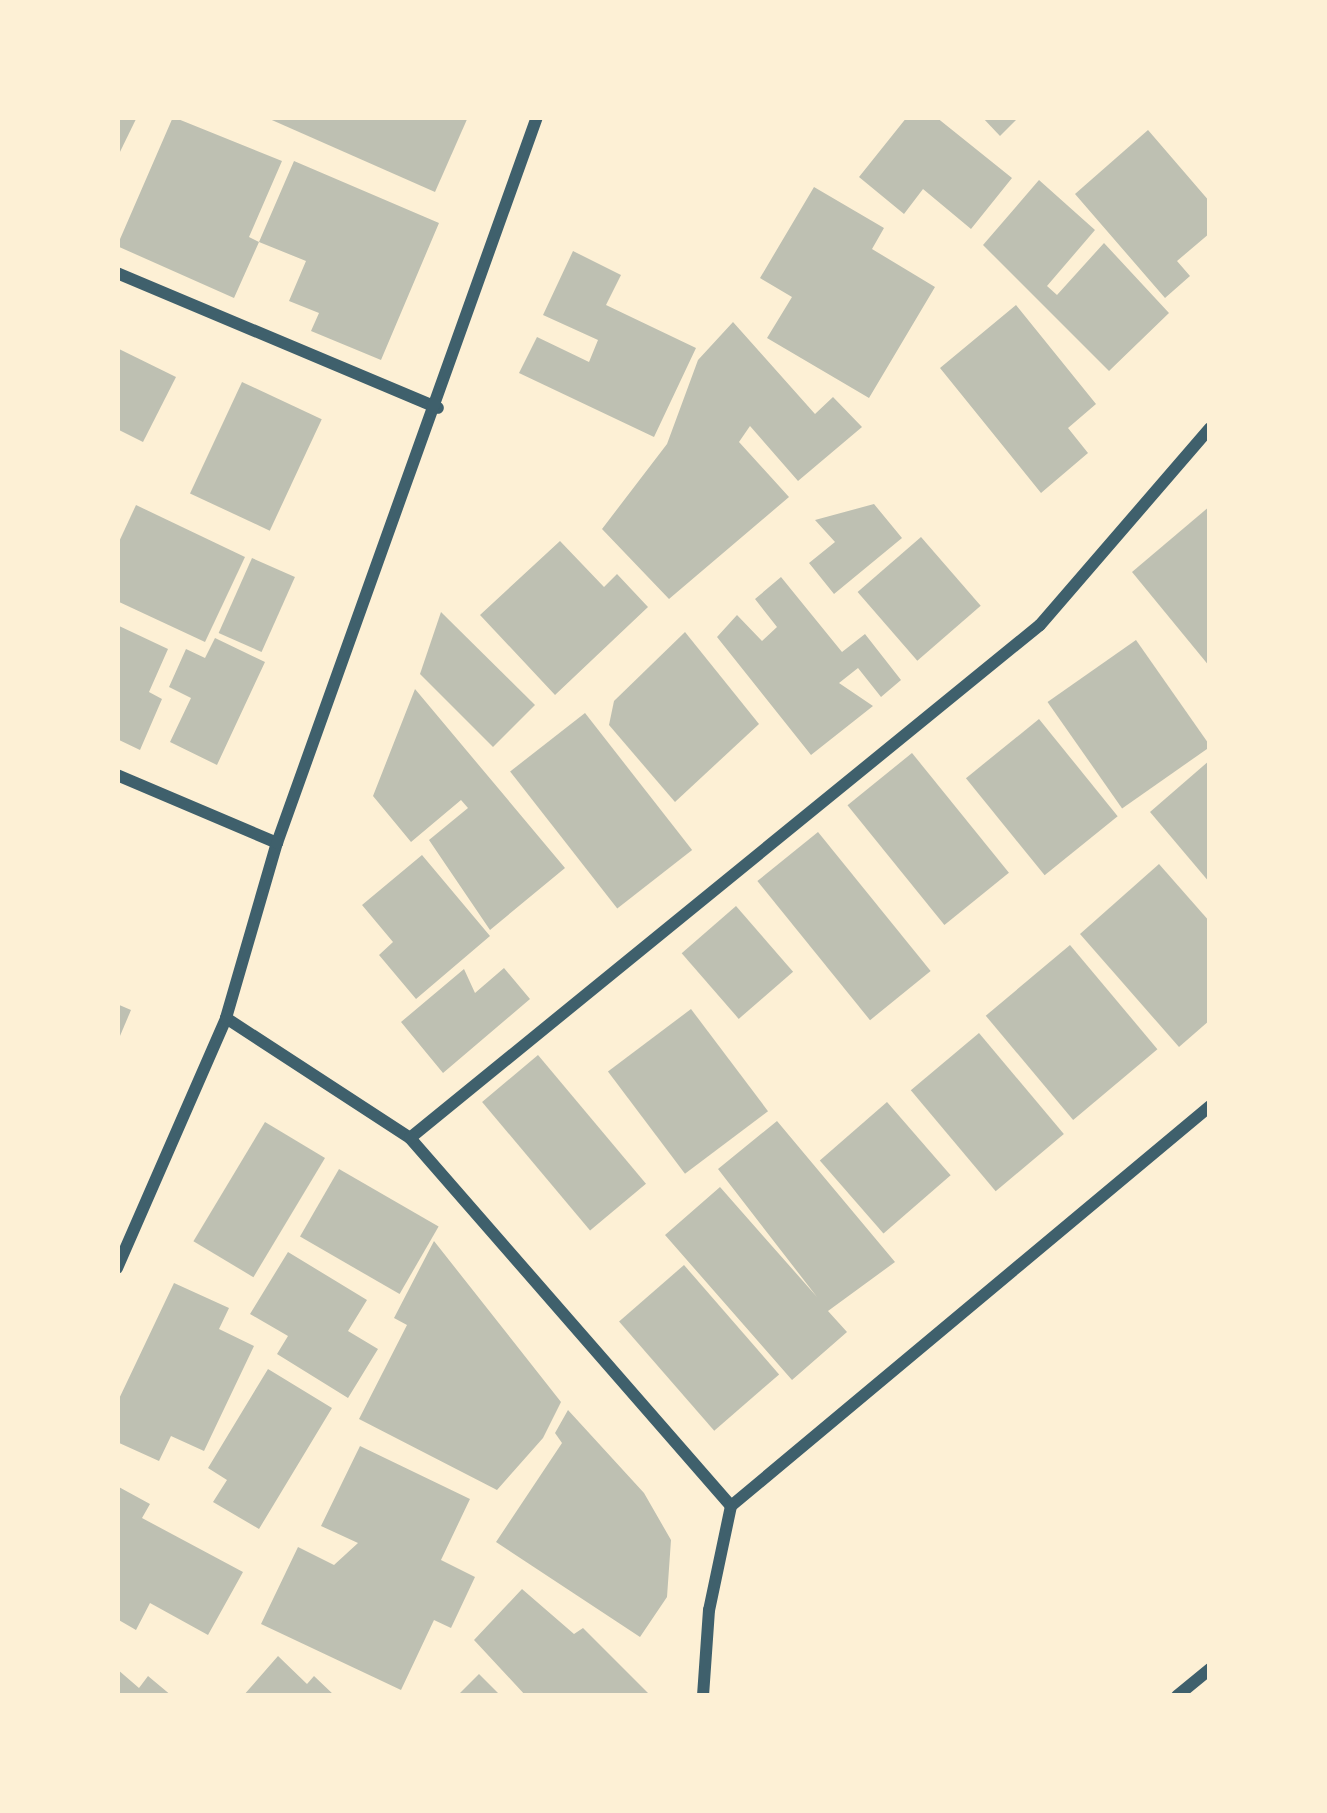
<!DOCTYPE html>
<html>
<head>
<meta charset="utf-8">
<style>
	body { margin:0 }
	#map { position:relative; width:1327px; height:1813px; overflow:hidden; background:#fdf0d5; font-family:"Alegreya Sans",sans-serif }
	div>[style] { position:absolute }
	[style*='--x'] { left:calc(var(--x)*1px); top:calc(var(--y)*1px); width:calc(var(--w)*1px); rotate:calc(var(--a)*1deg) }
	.building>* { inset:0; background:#bec0b2; transform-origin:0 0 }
	.minor>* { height:12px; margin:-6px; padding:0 6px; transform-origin:6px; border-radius:6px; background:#3f606c }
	span { translate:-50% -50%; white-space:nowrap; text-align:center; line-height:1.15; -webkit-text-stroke:12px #fdf0d5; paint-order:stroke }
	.frame { position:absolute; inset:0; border:120px solid #fdf0d5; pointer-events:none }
</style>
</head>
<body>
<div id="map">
	<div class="building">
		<div style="clip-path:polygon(117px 117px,137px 117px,117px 158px)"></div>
		<div style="clip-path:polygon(173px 117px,282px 161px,249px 237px,259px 242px,234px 298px,117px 246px)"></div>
		<div style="clip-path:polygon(265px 117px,468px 117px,435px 192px)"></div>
		<div style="clip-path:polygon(907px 117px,936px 117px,1012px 178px,971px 229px,923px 189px,904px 214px,859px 177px)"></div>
		<div style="clip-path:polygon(982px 117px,1019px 117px,1000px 136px)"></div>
		<div style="clip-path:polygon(1148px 130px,1210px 202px,1210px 233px,1177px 261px,1190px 276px,1165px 298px,1075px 194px)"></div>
		<div style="clip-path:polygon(294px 161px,439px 223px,381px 360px,311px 331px,319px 313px,289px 301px,306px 261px,259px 242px)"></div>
		<div style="clip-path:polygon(1039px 180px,1095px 230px,1047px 286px,1057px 295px,1104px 243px,1169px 313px,1109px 371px,983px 245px)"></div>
		<div style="clip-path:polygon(814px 187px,884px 228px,872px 249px,935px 287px,869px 398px,767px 338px,792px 297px,760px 278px)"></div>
		<div style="clip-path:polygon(573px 251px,621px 275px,606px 305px,696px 348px,654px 437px,519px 373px,537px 337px,589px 362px,598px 340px,543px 315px)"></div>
		<div style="clip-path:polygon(1016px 305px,1096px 404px,1068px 428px,1088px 453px,1041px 493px,940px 368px)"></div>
		<div style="clip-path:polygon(733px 322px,815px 414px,833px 397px,862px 427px,798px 481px,750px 426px,739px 442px,789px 497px,669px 599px,602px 529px,667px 444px,698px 360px)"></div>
		<div style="clip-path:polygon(117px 348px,176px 377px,143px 442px,117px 429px)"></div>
		<div style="left:242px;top:382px;width:88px;height:123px;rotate:25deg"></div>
		<div style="clip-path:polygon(874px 504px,902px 538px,834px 594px,809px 563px,835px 542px,815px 520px)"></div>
		<div style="clip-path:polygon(136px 505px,245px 557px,205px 642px,117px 601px,117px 546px)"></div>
		<div style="clip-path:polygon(1210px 506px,1210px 667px,1132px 572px)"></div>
		<div style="left:921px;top:537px;width:91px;height:84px;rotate:49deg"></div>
		<div style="clip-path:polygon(560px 541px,604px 587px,617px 574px,648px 607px,555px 695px,480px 615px)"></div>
		<div style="left:252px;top:558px;width:47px;height:82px;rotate:24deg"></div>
		<div style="clip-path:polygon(781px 577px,842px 652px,865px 634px,901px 680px,881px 697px,858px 668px,839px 683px,873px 706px,811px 755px,717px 637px,737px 615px,762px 641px,777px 627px,755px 599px)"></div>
		<div style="clip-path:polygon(441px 612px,535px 705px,493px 747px,420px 674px)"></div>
		<div style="clip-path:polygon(117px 625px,168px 649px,149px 692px,162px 699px,140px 750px,117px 739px)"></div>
		<div style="clip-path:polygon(685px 632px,759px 724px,675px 802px,609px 725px,614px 701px)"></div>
		<div style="clip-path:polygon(215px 638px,265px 662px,217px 765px,170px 742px,191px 698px,169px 687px,186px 649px,205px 658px)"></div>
		<div style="left:1136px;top:640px;width:130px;height:108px;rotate:55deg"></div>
		<div style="clip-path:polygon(415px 689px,565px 868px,490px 930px,429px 840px,468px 808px,461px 800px,411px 842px,373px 796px)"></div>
		<div style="left:585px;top:713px;width:174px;height:95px;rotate:52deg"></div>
		<div style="left:1039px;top:719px;width:125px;height:94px;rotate:51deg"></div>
		<div style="left:912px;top:753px;width:154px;height:83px;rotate:51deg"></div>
		<div style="clip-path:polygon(1210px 760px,1210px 883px,1150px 812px)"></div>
		<div style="left:818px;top:832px;width:179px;height:78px;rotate:51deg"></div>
		<div style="clip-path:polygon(422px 855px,490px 936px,416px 999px,379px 955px,393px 942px,362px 905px)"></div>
		<div style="clip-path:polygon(1159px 864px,1210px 922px,1210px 1020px,1179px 1047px,1080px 934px)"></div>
		<div style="left:736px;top:906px;width:87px;height:72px;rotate:49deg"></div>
		<div style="left:1070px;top:945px;width:136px;height:110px;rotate:50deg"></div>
		<div style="clip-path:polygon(504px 968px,530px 999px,443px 1073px,401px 1022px,464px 969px,475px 993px)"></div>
		<div style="clip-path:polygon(117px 1004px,131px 1010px,117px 1043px)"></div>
		<div style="left:691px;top:1009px;width:128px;height:104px;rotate:53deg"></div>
		<div style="left:979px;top:1033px;width:132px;height:89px;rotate:50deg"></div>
		<div style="left:538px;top:1055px;width:168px;height:73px;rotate:50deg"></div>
		<div style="left:887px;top:1102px;width:97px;height:89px;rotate:49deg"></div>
		<div style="clip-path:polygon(777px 1121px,895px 1262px,828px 1311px,847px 1332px,792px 1380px,665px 1235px,720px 1187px,817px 1297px,718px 1169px)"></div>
		<div style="left:265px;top:1122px;width:70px;height:139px;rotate:31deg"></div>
		<div style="left:339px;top:1169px;width:115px;height:78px;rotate:30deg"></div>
		<div style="clip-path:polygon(434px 1241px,561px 1402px,543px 1438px,497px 1490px,359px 1419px,407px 1325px,394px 1318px)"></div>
		<div style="clip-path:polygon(288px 1252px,367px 1300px,348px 1331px,378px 1349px,348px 1398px,277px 1354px,288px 1336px,250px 1314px)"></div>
		<div style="left:684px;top:1265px;width:145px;height:86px;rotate:49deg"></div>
		<div style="clip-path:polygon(174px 1283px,229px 1308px,219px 1329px,254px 1346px,204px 1451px,171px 1436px,159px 1461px,117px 1442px,117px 1403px)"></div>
		<div style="clip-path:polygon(268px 1369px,332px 1408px,259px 1529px,213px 1502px,227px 1480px,208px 1468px)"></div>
		<div style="clip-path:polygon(568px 1410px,644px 1493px,671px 1540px,667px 1597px,640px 1637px,496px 1542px,562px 1443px,555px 1433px)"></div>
		<div style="clip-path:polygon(360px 1446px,470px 1499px,441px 1560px,475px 1577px,451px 1628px,434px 1620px,401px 1690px,261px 1624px,298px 1547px,334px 1565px,358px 1543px,321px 1526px)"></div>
		<div style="clip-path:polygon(117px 1486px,150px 1504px,142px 1518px,243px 1572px,208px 1635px,150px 1603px,136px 1630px,117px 1619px)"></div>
		<div style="clip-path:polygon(522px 1589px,574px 1634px,583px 1628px,651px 1696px,526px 1696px,474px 1640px)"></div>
		<div style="clip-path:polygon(278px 1656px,307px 1684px,314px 1676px,335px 1696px,243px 1696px)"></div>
		<div style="clip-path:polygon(117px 1669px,139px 1688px,148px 1676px,172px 1696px,117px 1696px)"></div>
		<div style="clip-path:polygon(479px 1674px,501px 1696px,457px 1696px)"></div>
	</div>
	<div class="minor">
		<div style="--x:117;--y:273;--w:348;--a:22.8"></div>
		<div style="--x:117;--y:775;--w:174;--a:23"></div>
		<div style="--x:226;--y:1018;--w:220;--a:33.1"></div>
		<div style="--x:410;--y:1138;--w:488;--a:48.9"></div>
		<div style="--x:731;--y:1506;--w:106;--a:101.9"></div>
		<div style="--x:709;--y:1610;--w:86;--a:94"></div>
		<div style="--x:410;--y:1138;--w:812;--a:-39.16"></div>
		<div style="--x:1040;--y:625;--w:260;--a:-49.2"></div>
		<div style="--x:117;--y:1268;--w:273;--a:-66.4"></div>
		<div style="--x:226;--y:1018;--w:182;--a:-73.8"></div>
		<div style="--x:277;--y:843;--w:771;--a:-70.3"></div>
		<div style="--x:731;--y:1506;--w:624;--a:-39.86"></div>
		<div style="--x:1177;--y:1696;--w:43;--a:-39.3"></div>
	</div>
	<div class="frame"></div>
</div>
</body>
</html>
